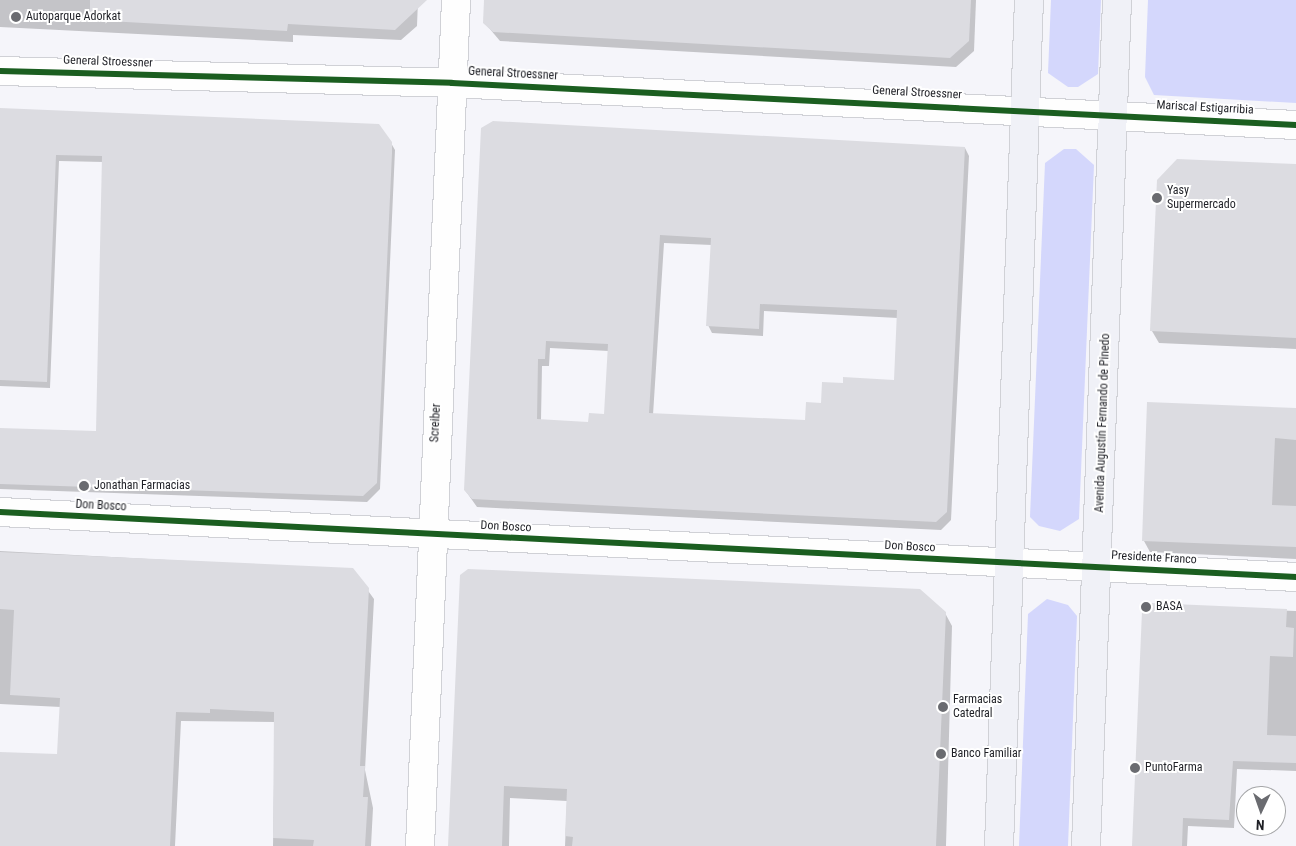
<!DOCTYPE html>
<html>
<head>
<meta charset="utf-8">
<style>
	body { margin:0 }
	#map { position:relative; width:1296px; height:846px; overflow:hidden; background:#f5f5fa; font-family:"Roboto Condensed",sans-serif }
	div>[style] { position:absolute }
	[style*='--x'] { left:calc(var(--x)*1px); top:calc(var(--y)*1px); width:calc(var(--w)*1px); rotate:calc(var(--a)*1deg) }
	.green>* { inset:0; background:#d4d7fc }
	.shadow>* { inset:0; background:#0003 }
	.building>* { inset:0; background:#dcdce1 }
	.roads { filter:drop-shadow(1px 0 #d0d1d6) drop-shadow(-1px 0 #d0d1d6) drop-shadow(0 1px #d0d1d6) drop-shadow(0 -1px #d0d1d6) }
	.minor>* { height:28px; margin:-14px; padding:0 14px; transform-origin:14px; border-radius:14px; background:#fefefe }
	.highway>* { height:28px; margin:-14px; padding:0 14px; transform-origin:14px; border-radius:14px; background:#f0f1f7 }
	.cycleway>* { height:6px; margin:-3px; padding:0 3px; transform-origin:3px; border-radius:3px; background:#1b5e20 }
	.dots>* { width:14px; height:14px; translate:-50% -50%; box-sizing:border-box; border:2px solid #fff; border-radius:50% }
	span { translate:-50% -50%; white-space:nowrap; text-align:center; line-height:1.15; -webkit-text-stroke:4px #fff; paint-order:stroke }
	.poi-label { font-size:12px; color:#1f2026 }
	.left { translate:0 -50%; text-align:left }
	.street-label { font-size:12px; color:#1f2026 }
	.north { position:absolute; left:1236px; top:786px; width:50px; height:50px; box-sizing:border-box; background:#fff; border:1px solid #a5a6a8; border-radius:50%; rotate:183deg; font-size:14px; font-weight:700; line-height:20px; text-align:center; color:#1f2026 }
	.north::after { content:''; display:block; margin:auto; width:18px; height:22px; background:#6a6b70; clip-path:polygon(50% 0,100% 100%,50% 72%,0 100%) }
</style>
</head>
<body>
<div id="map">
	<div class="green">
		<div style="clip-path:polygon(1051px 0,1101px 0,1098px 74px,1078px 87px,1068px 87px,1048px 73px)"></div>
		<div style="clip-path:polygon(1148px 0,1296px 0,1296px 103px,1154px 95px,1145px 77px)"></div>
		<div style="clip-path:polygon(1064px 149px,1076px 149px,1094px 165px,1079px 519px,1060px 531px,1039px 526px,1030px 517px,1045px 163px)"></div>
		<div style="clip-path:polygon(1047px 599px,1068px 605px,1077px 616px,1068px 846px,1019px 846px,1028px 614px)"></div>
	</div>
	<div class="shadow">
		<div style="clip-path:polygon(0 0,418px 0,417px 26px,401px 40px,293px 35px,293px 42px,0 27px)"></div>
		<div style="clip-path:polygon(485px 0,976px 0,974px 51px,956px 67px,500px 41px,484px 22px)"></div>
		<div style="clip-path:polygon(0 111px,391px 143px,395px 150px,380px 489px,367px 502px,0 489px,0 429px,97px 433px,104px 162px,59px 161px,50px 388px,0 386px)"></div>
		<div style="clip-path:polygon(evenodd,482px 128px,965px 148px,969px 156px,951px 520px,941px 530px,477px 507px,465px 490px,482px 128px,664px 243px,712px 245px,708px 325px,712px 333px,763px 336px,764px 311px,898px 318px,895px 381px,844px 384px,807px 421px,653px 415px,664px 243px,482px 128px,550px 348px,609px 351px,605px 416px,590px 423px,541px 420px,542px 366px,549px 366px,550px 348px)"></div>
		<div style="clip-path:polygon(1296px 166px,1296px 349px,1159px 343px,1152px 331px)"></div>
		<div style="clip-path:polygon(1296px 410px,1296px 559px,1150px 552px,1144px 541px)"></div>
		<div style="clip-path:polygon(0 551px,353px 570px,374px 599px,365px 770px,373px 808px,371px 846px,273px 846px,275px 722px,181px 721px,175px 846px,0 846px,0 753px,59px 756px,61px 707px,0 704px)"></div>
		<div style="clip-path:polygon(461px 576px,945px 613px,952px 626px,946px 846px,565px 846px,567px 801px,510px 798px,509px 846px,449px 846px)"></div>
		<div style="clip-path:polygon(1151px 605px,1296px 611px,1296px 771px,1237px 769px,1234px 828px,1188px 826px,1187px 846px,1133px 846px)"></div>
	</div>
	<div class="building">
		<div style="clip-path:polygon(90px 0,427px 0,395px 30px,288px 24px,287px 31px,90px 20px)"></div>
		<div style="clip-path:polygon(484px 0,971px 0,969px 41px,950px 58px,493px 32px,483px 23px)"></div>
		<div style="clip-path:polygon(0 108px,379px 124px,392px 142px,392px 153px,377px 483px,363px 496px,0 484px,0 428px,96px 431px,102px 156px,56px 155px,47px 382px,0 380px)"></div>
		<div style="clip-path:polygon(evenodd,493px 121px,965px 147px,947px 512px,936px 522px,472px 499px,464px 490px,481px 128px,493px 121px,660px 235px,711px 238px,706px 326px,759px 329px,760px 304px,897px 310px,894px 380px,843px 377px,843px 383px,822px 382px,821px 403px,806px 402px,805px 420px,649px 413px,660px 235px,493px 121px,546px 341px,608px 344px,604px 414px,589px 413px,588px 422px,537px 419px,538px 359px,545px 359px,546px 341px)"></div>
		<div style="clip-path:polygon(1177px 159px,1296px 164px,1296px 338px,1150px 331px,1157px 180px)"></div>
		<div style="clip-path:polygon(1147px 402px,1296px 408px,1296px 440px,1275px 438px,1272px 505px,1296px 506px,1296px 547px,1142px 541px)"></div>
		<div style="clip-path:polygon(0 552px,353px 568px,369px 588px,360px 766px,365px 766px,363px 797px,368px 797px,365px 846px,313px 846px,314px 840px,273px 838px,274px 712px,210px 709px,210px 713px,176px 712px,170px 846px,0 846px,0 752px,57px 754px,60px 698px,10px 695px,14px 610px,0 609px)"></div>
		<div style="clip-path:polygon(468px 569px,920px 589px,946px 612px,936px 846px,572px 846px,573px 837px,565px 836px,567px 789px,504px 786px,502px 846px,448px 846px,460px 575px)"></div>
		<div style="clip-path:polygon(1150px 603px,1287px 609px,1286px 627px,1294px 628px,1293px 657px,1270px 656px,1267px 735px,1296px 736px,1296px 763px,1233px 761px,1229px 820px,1183px 818px,1182px 846px,1132px 846px,1142px 611px)"></div>
	</div>
	<div class="roads">
		<div class="minor">
			<div style="--x:0;--y:71;--w:452;--a:1.5"></div>
			<div style="--x:452;--y:83;--w:845;--a:2.85"></div>
			<div style="--x:0;--y:512;--w:1298;--a:2.87"></div>
			<div style="--x:420;--y:846;--w:847;--a:-87.56"></div>
		</div>
		<div class="highway">
			<div style="--x:999;--y:846;--w:847;--a:-87.97"></div>
			<div style="--x:1086;--y:846;--w:847;--a:-87.9"></div>
		</div>
	</div>
	<div class="cycleway">
		<div style="--x:0;--y:71;--w:452;--a:1.5"></div>
		<div style="--x:452;--y:83;--w:845;--a:2.85"></div>
		<div style="--x:0;--y:512;--w:1298;--a:2.87"></div>
	</div>
	<div class="dots">
		<div style="left:16px;top:17px;background:#6a6b70"></div>
		<div style="left:1157px;top:198px;background:#6a6b70"></div>
		<div style="left:84px;top:486px;background:#6a6b70"></div>
		<div style="left:1146px;top:607px;background:#6a6b70"></div>
		<div style="left:943px;top:707px;background:#6a6b70"></div>
		<div style="left:941px;top:754px;background:#6a6b70"></div>
		<div style="left:1135px;top:768px;background:#6a6b70"></div>
	</div>
	<div class="poi-label">
		<span class="left" style="left:26px;top:17px">Autoparque Adorkat</span>
		<span class="left" style="left:1167px;top:198px">Yasy<br>Supermercado</span>
		<span class="left" style="left:94px;top:486px">Jonathan Farmacias</span>
		<span class="left" style="left:1156px;top:607px">BASA</span>
		<span class="left" style="left:953px;top:707px">Farmacias<br>Catedral</span>
		<span class="left" style="left:951px;top:754px">Banco Familiar</span>
		<span class="left" style="left:1145px;top:768px">PuntoFarma</span>
	</div>
	<div class="street-label">
		<span style="left:108px;top:62px;rotate:2deg">General Stroessner</span>
		<span style="left:513px;top:74px;rotate:3deg">General Stroessner</span>
		<span style="left:917px;top:93px;rotate:3deg">General Stroessner</span>
		<span style="left:1205px;top:108px;rotate:3deg">Mariscal Estigarribia</span>
		<span style="left:436px;top:423px;rotate:-87deg">Screiber</span>
		<span style="left:1103px;top:423px;rotate:-88deg">Avenida Augustín Fernando de Pinedo</span>
		<span style="left:101px;top:506px;rotate:3deg">Don Bosco</span>
		<span style="left:506px;top:527px;rotate:3deg">Don Bosco</span>
		<span style="left:910px;top:547px;rotate:3deg">Don Bosco</span>
		<span style="left:1154px;top:558px;rotate:3deg">Presidente Franco</span>
	</div>
	<div class="north">N</div>
</div>
</body>
</html>
